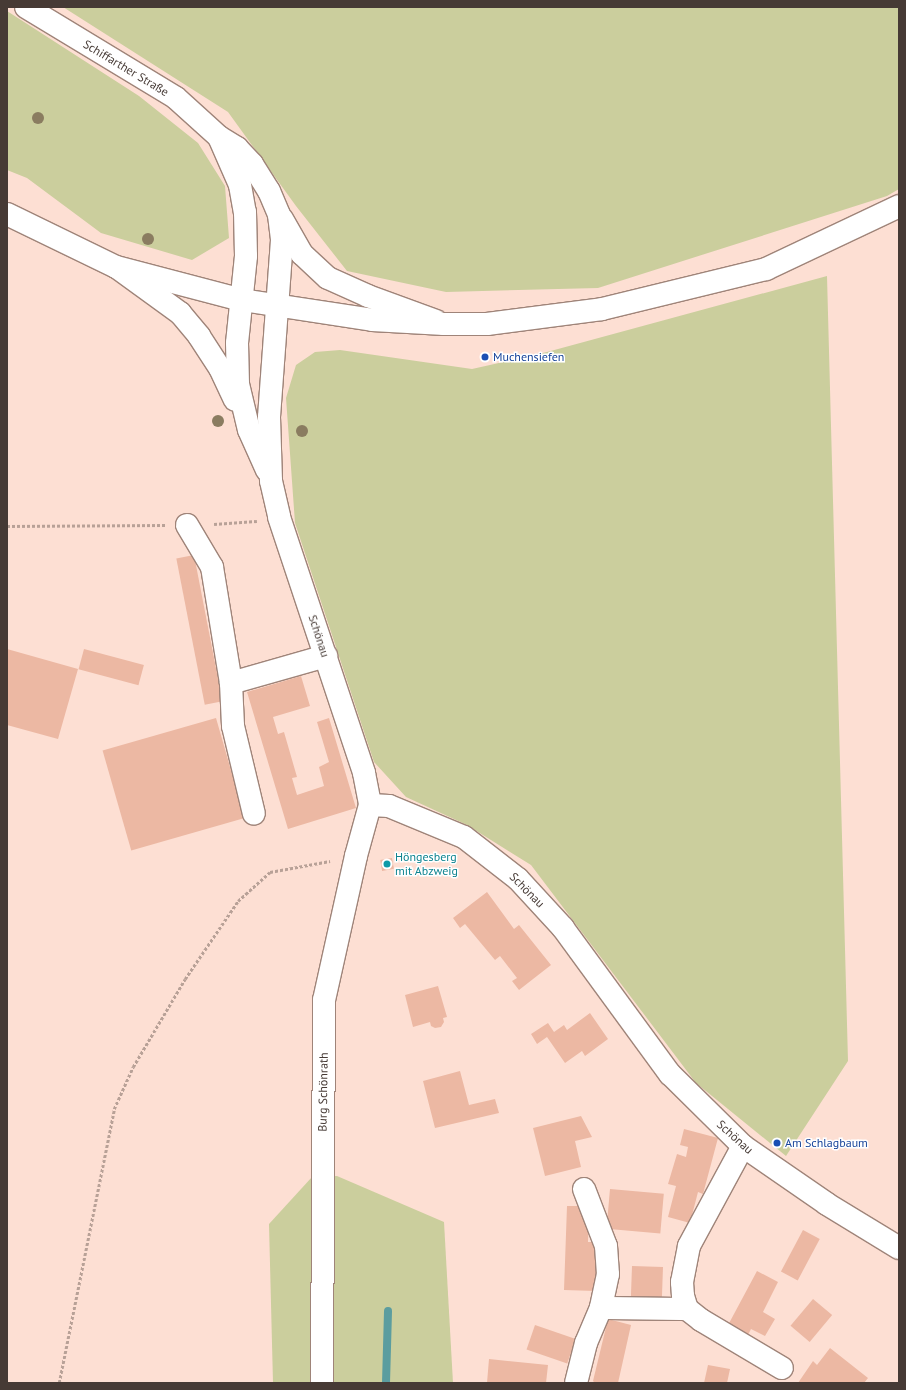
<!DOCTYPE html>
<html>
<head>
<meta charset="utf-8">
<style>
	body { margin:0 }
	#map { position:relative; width:906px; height:1390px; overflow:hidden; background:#fddfd3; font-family:"PT Sans",sans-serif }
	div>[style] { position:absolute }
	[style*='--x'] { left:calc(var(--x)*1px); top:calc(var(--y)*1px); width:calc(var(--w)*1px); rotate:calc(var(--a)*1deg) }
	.green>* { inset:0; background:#cbce9d }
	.stream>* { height:8px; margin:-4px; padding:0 4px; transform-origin:4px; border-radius:4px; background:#5b9d9f }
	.building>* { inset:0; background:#ecb8a3; transform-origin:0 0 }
	.path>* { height:2.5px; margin-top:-1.25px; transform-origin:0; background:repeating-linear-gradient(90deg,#b8a197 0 3px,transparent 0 5px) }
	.roads { filter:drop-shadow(1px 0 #9f8479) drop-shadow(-1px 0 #9f8479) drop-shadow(0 1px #9f8479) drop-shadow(0 -1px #9f8479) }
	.minor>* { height:22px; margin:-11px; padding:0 11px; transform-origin:11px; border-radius:11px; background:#fff }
	.major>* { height:22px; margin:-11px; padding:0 11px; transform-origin:11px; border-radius:11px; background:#fff }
	.trees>* { width:12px; height:12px; margin:-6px; border-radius:50%; background:#8a7c60 }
	.dots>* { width:11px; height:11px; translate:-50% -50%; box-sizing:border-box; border:2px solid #fff; border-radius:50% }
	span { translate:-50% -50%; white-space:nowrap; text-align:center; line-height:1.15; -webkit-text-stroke:3px #fff; paint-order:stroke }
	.street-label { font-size:12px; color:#463a35 }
	.transit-label { font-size:12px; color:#164399 }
	.left { translate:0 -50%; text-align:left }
	.culture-label { font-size:12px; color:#0d838f }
	.frame { position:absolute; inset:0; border:8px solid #463a35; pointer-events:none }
</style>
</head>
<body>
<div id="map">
	<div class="green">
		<div style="clip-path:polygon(63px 7px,899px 7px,899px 189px,887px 196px,598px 288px,446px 292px,347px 271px,296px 206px,228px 112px)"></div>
		<div style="clip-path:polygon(7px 11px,139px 96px,198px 143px,225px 186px,229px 238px,192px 260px,101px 233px,27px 178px,7px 170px)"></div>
		<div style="clip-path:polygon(827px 276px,848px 1061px,786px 1156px,696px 1083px,531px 865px,467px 825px,406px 797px,374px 762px,295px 523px,286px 398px,296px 365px,315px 352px,340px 350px,472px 369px,547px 352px)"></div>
		<div style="clip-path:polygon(337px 1176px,444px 1222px,453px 1383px,273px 1383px,269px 1224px,312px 1177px)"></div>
	</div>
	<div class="stream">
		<div style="--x:386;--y:1383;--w:72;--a:-88.4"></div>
	</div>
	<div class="building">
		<div style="left:194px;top:555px;width:149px;height:18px;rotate:79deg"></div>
		<div style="clip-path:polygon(7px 649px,78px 669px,58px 739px,7px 725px)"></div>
		<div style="left:84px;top:649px;width:62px;height:21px;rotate:15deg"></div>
		<div style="clip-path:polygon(301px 676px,310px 706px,273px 717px,278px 734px,284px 732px,297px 777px,292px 778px,297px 795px,324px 786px,319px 767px,329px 762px,317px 722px,329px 718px,356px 808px,288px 829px,247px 692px)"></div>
		<div style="left:216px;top:718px;width:104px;height:118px;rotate:74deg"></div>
		<div style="left:392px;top:858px;width:11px;height:12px;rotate:80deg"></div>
		<div style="clip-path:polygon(487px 892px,514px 929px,519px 925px,551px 965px,519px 990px,512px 981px,517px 978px,500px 956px,495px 960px,465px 924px,460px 928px,453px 918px)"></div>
		<div style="clip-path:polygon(438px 986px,447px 1017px,443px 1018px,444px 1022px,441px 1027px,435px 1028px,431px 1026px,430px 1022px,413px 1027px,405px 995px)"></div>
		<div style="clip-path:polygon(590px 1013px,608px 1039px,585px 1056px,582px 1051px,565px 1063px,547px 1037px,537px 1044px,531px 1034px,548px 1023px,554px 1032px,564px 1025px,567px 1030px)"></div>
		<div style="clip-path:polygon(460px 1071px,469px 1105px,495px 1099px,499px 1113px,435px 1128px,423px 1081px)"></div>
		<div style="clip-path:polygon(581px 1116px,592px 1137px,575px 1141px,581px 1167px,545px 1176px,533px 1128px)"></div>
		<div style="clip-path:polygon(684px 1129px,718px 1138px,703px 1194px,698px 1192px,690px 1223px,668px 1217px,676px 1186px,668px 1184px,677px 1154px,686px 1157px,688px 1147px,680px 1145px)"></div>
		<div style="left:610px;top:1189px;width:54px;height:40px;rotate:5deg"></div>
		<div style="clip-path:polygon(567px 1206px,589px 1206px,588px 1242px,598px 1242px,596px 1291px,564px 1290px)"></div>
		<div style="left:803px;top:1230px;width:19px;height:47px;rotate:28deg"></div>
		<div style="left:632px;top:1266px;width:31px;height:35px;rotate:2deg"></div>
		<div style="clip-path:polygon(757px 1271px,778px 1282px,763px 1312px,775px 1319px,765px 1336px,751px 1329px,747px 1337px,727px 1327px)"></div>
		<div style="left:813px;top:1299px;width:25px;height:35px;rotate:40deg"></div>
		<div style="clip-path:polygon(608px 1319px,631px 1325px,618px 1383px,595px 1383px,593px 1381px)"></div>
		<div style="left:535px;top:1325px;width:43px;height:26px;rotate:19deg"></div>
		<div style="clip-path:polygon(830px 1348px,868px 1378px,864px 1383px,798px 1383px,813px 1361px,817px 1365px)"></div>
		<div style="clip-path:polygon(489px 1359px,548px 1365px,546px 1383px,487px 1383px)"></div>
		<div style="clip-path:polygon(708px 1365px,730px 1369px,727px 1383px,704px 1383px)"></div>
	</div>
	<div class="path">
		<div style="--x:214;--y:524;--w:43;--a:-4"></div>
		<div style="--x:7;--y:526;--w:158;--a:-0.4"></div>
		<div style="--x:59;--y:1383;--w:279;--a:-78.6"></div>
		<div style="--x:114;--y:1109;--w:46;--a:-65.7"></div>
		<div style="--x:133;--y:1067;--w:102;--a:-59.4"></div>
		<div style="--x:185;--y:979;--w:94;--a:-55.8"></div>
		<div style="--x:238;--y:901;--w:43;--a:-42.2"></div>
		<div style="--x:270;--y:872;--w:61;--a:-10.4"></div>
	</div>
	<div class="roads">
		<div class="minor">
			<div style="--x:26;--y:7;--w:175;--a:31.2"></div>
			<div style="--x:176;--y:98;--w:58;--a:42.2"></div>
			<div style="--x:219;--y:137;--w:21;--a:31"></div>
			<div style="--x:237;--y:148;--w:22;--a:47"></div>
			<div style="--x:252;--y:164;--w:32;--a:58"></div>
			<div style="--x:269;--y:191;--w:26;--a:67"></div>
			<div style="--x:279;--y:215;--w:25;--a:83"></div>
			<div style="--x:282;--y:240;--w:177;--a:94.2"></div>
			<div style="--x:269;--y:417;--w:64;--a:88.2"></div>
			<div style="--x:271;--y:481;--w:37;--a:77"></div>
			<div style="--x:279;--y:517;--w:270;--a:71.6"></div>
			<div style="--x:364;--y:773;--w:33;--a:79"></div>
			<div style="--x:370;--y:805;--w:53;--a:105.4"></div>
			<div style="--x:356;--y:856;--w:148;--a:102.5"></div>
			<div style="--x:324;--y:1000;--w:383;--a:90.3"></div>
			<div style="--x:219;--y:137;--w:52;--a:66.4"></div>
			<div style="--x:240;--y:185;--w:27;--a:80"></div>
			<div style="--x:245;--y:212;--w:44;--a:88.7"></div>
			<div style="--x:246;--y:256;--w:87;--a:95.9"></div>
			<div style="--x:237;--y:343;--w:41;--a:88.6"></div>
			<div style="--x:238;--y:384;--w:47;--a:76.6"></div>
			<div style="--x:249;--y:430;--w:44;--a:65.8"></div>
			<div style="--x:282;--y:219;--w:40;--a:60.3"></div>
			<div style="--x:302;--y:254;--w:35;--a:43"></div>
			<div style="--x:328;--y:278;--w:44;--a:24.2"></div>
			<div style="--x:368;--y:296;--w:72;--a:20.2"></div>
			<div style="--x:118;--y:268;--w:77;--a:36"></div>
			<div style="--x:180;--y:313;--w:30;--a:50"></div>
			<div style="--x:199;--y:336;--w:38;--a:57"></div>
			<div style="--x:220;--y:368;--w:35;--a:65"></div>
			<div style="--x:187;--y:525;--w:49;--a:59.2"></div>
			<div style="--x:212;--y:567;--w:118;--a:80.7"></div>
			<div style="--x:231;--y:683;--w:43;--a:87.3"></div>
			<div style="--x:233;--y:726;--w:90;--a:76.6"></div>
			<div style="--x:231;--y:683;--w:99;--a:-15.9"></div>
			<div style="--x:370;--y:805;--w:19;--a:3"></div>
			<div style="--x:389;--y:806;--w:81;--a:22.5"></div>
			<div style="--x:464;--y:837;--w:68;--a:37.9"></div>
			<div style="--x:518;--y:879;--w:67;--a:47.4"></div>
			<div style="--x:563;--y:928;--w:181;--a:53.8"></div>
			<div style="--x:670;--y:1074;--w:103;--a:44.6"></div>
			<div style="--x:743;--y:1146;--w:102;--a:34.6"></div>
			<div style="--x:827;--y:1204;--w:84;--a:31.4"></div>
			<div style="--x:743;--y:1146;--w:114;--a:118.4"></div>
			<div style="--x:689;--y:1246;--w:37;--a:101"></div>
			<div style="--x:682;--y:1282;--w:14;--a:86"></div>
			<div style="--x:683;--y:1296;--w:14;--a:73"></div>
			<div style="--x:687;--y:1309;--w:18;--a:38"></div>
			<div style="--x:701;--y:1320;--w:94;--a:30.7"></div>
			<div style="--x:584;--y:1189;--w:61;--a:68.9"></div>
			<div style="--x:606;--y:1246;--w:28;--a:86"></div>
			<div style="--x:608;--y:1274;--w:35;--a:102"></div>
			<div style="--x:576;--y:1383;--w:41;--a:-76"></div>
			<div style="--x:586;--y:1343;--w:38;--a:-67"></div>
			<div style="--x:601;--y:1308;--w:86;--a:0.7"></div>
		</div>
		<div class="major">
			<div style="--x:7;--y:214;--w:121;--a:25.9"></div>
			<div style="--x:116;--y:267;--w:130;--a:14.7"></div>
			<div style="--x:242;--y:300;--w:132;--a:8.7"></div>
			<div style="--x:372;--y:320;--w:72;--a:3.2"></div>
			<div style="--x:444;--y:324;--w:43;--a:0"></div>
			<div style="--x:487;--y:324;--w:116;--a:-7.4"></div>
			<div style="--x:602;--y:309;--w:169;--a:-13.7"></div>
			<div style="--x:766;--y:269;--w:147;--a:-25.3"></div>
		</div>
	</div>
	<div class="trees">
		<div style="left:38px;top:118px"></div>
		<div style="left:148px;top:239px"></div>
		<div style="left:218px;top:421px"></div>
		<div style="left:302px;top:431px"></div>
	</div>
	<div class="dots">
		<div style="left:485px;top:357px;background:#1a4fb4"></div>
		<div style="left:387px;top:864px;background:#0f9aa8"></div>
		<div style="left:777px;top:1143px;background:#1a4fb4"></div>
	</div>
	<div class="street-label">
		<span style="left:126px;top:68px;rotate:31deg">Schiffarther Straße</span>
		<span style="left:319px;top:636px;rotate:72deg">Schönau</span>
		<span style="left:527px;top:890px;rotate:45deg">Schönau</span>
		<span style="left:323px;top:1092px;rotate:-89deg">Burg Schönrath</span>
		<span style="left:735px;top:1137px;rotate:42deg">Schönau</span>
	</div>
	<div class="transit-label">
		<span class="left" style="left:493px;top:357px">Muchensiefen</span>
		<span class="left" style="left:785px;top:1143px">Am Schlagbaum</span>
	</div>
	<div class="culture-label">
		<span class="left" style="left:395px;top:864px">Höngesberg<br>mit Abzweig</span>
	</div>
	<div class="frame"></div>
</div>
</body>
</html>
